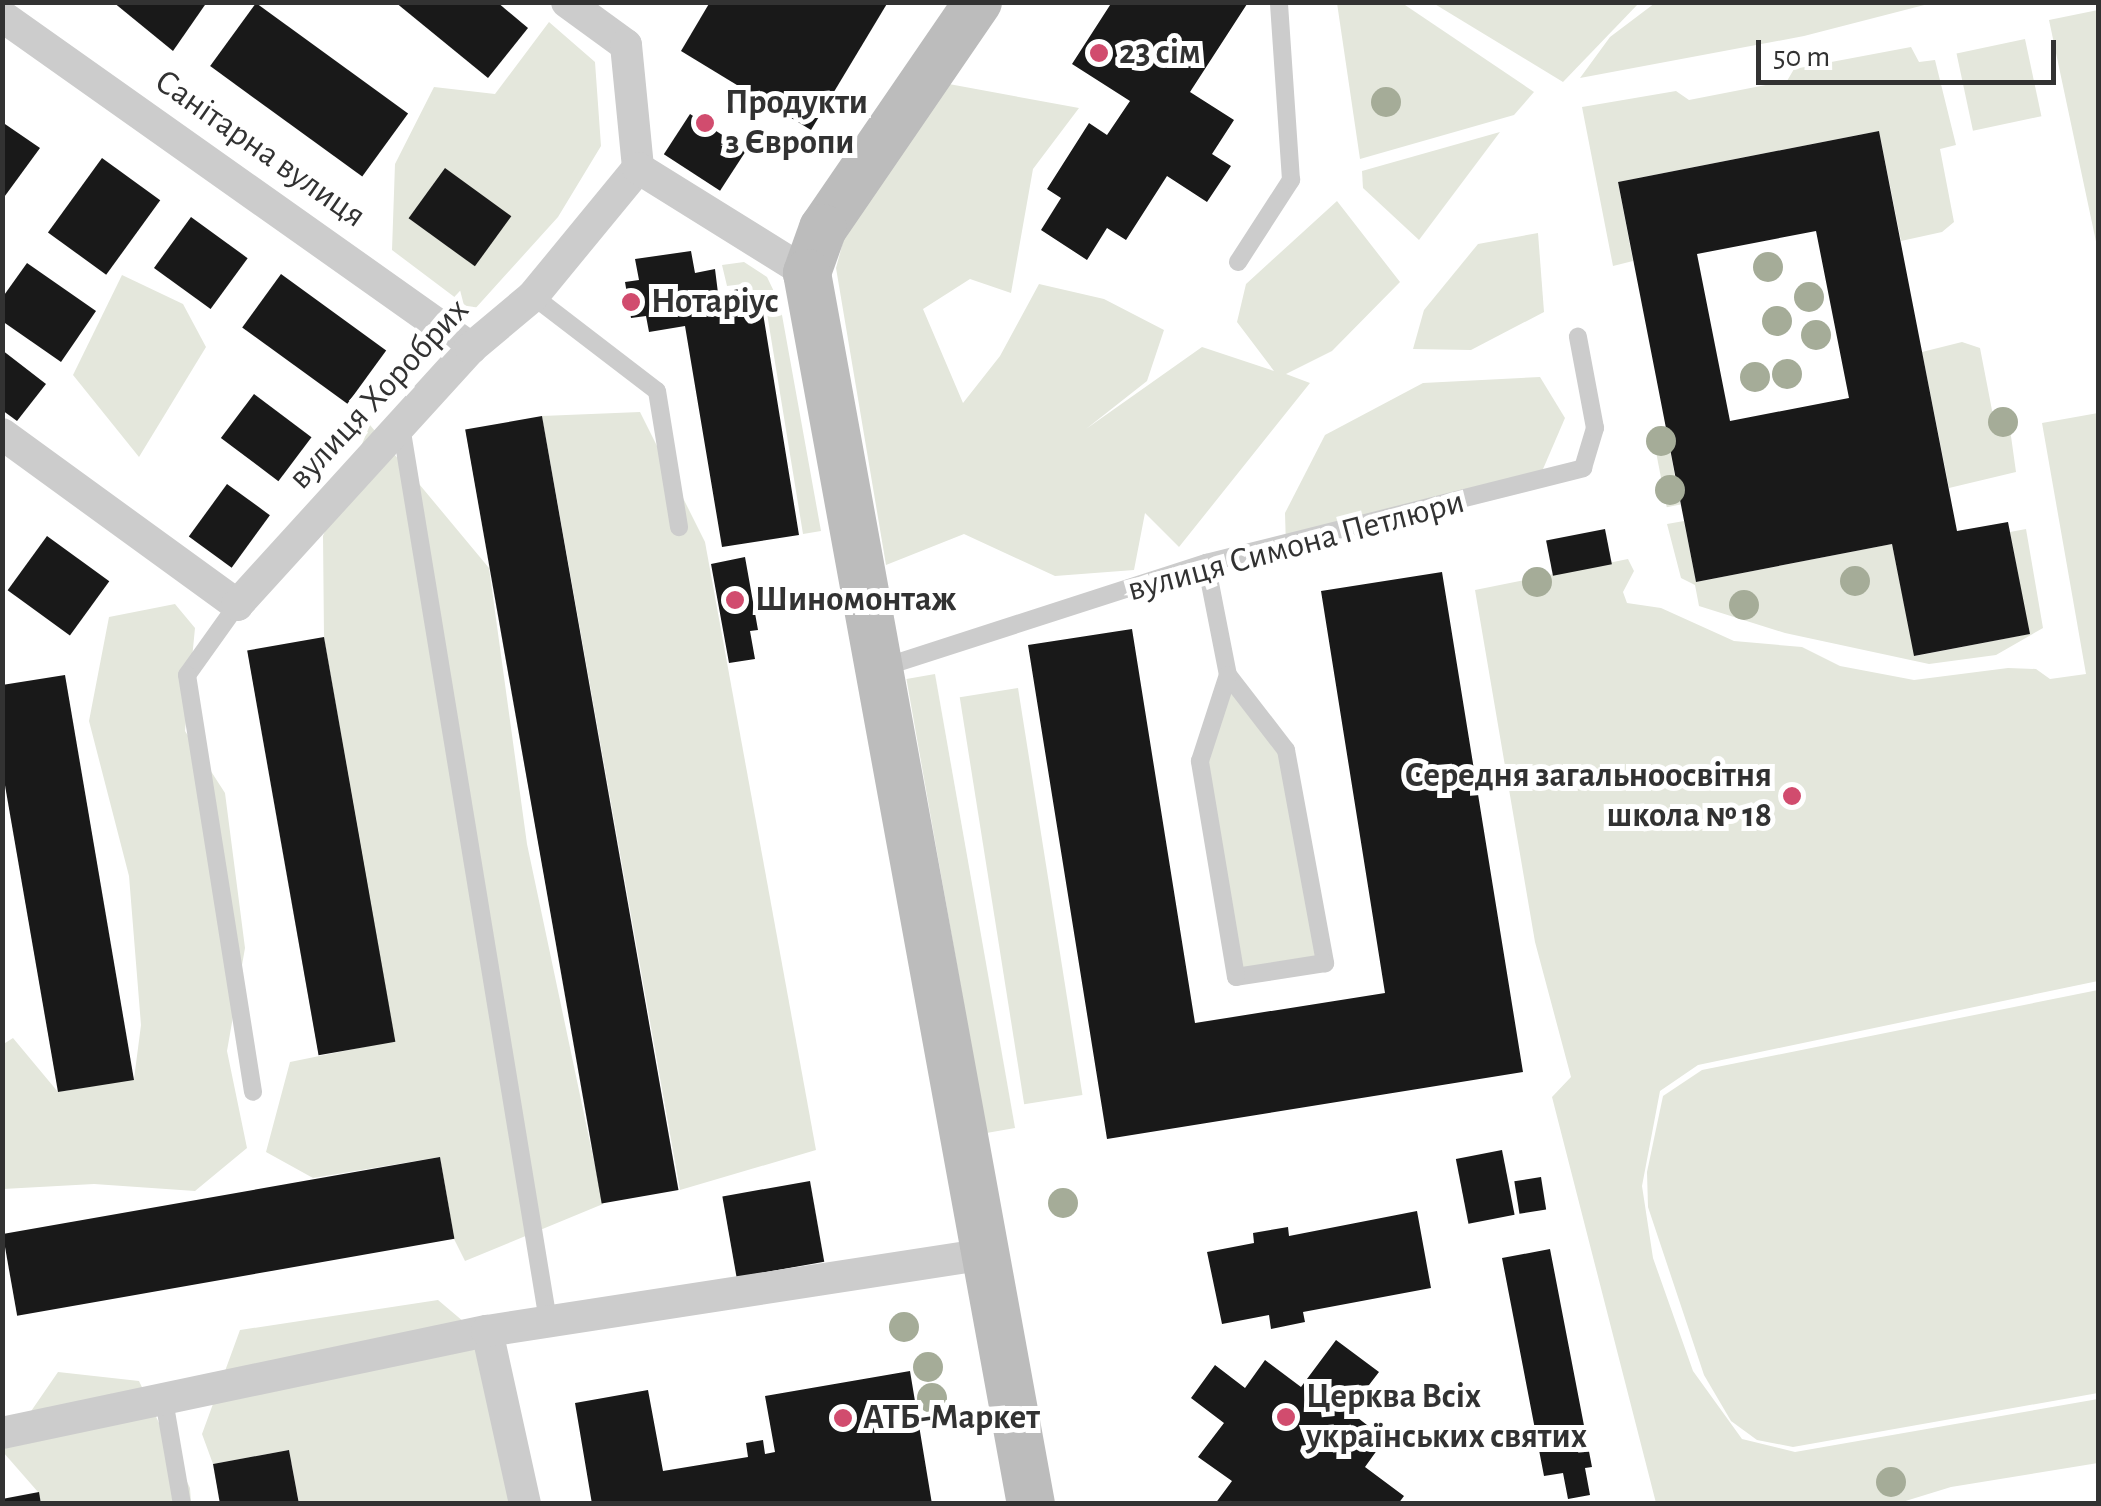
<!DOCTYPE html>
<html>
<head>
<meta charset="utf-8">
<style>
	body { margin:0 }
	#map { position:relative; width:2101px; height:1506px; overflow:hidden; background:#fff; font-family:"Alegreya Sans",sans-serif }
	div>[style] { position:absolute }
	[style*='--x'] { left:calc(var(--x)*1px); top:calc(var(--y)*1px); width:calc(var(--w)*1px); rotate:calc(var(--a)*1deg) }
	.green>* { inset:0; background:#e4e7dc; transform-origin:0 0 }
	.building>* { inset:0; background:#191919; transform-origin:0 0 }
	.lane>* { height:18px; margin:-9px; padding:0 9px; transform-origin:9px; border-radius:9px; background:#ccc }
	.street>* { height:32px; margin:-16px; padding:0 16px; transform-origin:16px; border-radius:16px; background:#ccc }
	.secondary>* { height:48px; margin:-24px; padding:0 24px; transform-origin:24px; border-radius:24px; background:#bcbcbc }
	.trees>* { width:30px; height:30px; margin:-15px; border-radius:50%; background:#a5ac98 }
	.dots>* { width:28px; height:28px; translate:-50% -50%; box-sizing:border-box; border:5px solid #fff; border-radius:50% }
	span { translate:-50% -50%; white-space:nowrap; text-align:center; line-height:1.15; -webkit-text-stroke:10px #fff; paint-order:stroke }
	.poi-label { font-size:35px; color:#323232; font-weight:700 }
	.left { translate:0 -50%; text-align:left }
	.right { translate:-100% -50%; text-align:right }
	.street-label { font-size:35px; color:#323232 }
	.frame { position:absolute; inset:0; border:5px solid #323232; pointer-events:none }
	.scale { position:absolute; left:1756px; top:40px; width:300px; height:45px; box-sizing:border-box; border:5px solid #323232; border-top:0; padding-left:12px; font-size:30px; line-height:35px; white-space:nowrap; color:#323232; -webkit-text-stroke:8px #fff; paint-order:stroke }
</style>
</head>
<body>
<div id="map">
	<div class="green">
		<div style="clip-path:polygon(1337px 3px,1402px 3px,1534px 92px,1514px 115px,1360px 159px)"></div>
		<div style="clip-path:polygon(1433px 3px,1639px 2px,1639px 3px,1563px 82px)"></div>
		<div style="clip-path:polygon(1655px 3px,1655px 2px,1932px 3px,1804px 36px,1580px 78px,1610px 37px)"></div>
		<div style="clip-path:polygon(2098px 10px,2098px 251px,2049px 20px)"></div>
		<div style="clip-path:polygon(549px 22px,595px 62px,601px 146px,558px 217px,473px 311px,392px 250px,395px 164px,434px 87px,495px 94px)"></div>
		<div style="left:2025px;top:39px;width:79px;height:70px;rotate:78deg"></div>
		<div style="clip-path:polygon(1911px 47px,1919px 62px,1935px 60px,1956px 145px,1940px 149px,1954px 222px,1942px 232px,1901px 241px,1879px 131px,1618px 182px,1633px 261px,1613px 266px,1582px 107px,1676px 91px,1689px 100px,1787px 81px,1794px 69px)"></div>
		<div style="clip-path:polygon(938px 82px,1079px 108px,1033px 169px,1011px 293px,970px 279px,923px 309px,963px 403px,1000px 356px,1039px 284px,1104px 299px,1164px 330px,1147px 381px,1086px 429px,1202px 347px,1274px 371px,1237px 322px,1246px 284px,1337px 201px,1400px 282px,1332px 351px,1286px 374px,1310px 383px,1179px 547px,1145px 513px,1134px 570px,1055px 576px,964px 534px,886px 565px,836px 268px,847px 227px)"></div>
		<div style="clip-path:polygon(1500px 132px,1419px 240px,1363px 188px,1362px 171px)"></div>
		<div style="clip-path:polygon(1538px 233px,1544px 312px,1471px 350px,1413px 349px,1424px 310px,1478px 244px)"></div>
		<div style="clip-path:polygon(744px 262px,767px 277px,780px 304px,821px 531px,803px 534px,765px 301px,748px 303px,743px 284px,727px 286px,722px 265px)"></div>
		<div style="clip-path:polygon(122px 275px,183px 304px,206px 347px,139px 457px,73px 375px)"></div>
		<div style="clip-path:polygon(1962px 342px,1980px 348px,1996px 431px,2010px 429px,2016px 472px,1949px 488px,1922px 352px)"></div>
		<div style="clip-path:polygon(1540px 377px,1565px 418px,1537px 483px,1391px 529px,1286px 547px,1285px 513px,1325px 435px,1423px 383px)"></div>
		<div style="clip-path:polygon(640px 412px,705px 542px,816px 1150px,680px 1190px,542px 416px)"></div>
		<div style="clip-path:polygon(2098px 413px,2098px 981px,1698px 1065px,1660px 1091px,1642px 1186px,1653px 1258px,1693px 1371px,1742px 1439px,1795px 1452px,2098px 1399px,2098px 1463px,1951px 1487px,1899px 1503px,1656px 1503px,1552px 1097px,1571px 1077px,1535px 942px,1475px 590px,1628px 559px,1634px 571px,1623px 592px,1627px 603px,1661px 608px,1734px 641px,1802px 647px,1840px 666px,1914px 680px,2008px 668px,2036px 669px,2050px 679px,2086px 674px,2042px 423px)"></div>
		<div style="clip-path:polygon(370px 425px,489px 568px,527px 844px,603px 1204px,465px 1261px,454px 1239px,440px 1157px,313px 1178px,266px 1152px,290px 1062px,393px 1041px,324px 637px,323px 536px)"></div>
		<div style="left:1666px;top:430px;width:76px;height:14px;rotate:79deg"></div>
		<div style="clip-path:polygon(1684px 521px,1696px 582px,1892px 544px,1915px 656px,2029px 634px,2010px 532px,2026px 529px,2043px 628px,1996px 655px,1929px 664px,1785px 633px,1699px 606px,1695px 585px,1681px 578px,1667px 524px)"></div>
		<div style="clip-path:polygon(175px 604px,195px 628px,185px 731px,225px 793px,245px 948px,227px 1051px,247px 1148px,195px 1191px,94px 1184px,3px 1189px,2px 1045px,13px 1038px,58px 1092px,134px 1079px,141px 1025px,129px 876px,89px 721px,109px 617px)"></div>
		<div style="left:935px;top:674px;width:461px;height:29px;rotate:80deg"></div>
		<div style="left:1018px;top:688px;width:412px;height:59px;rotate:81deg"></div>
		<div style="clip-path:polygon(1229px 688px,1281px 752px,1316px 956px,1241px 968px,1207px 762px)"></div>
		<div style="clip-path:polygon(2098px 990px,2098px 1393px,1793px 1447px,1757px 1440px,1731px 1421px,1704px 1375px,1648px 1207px,1647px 1172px,1663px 1096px,1702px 1070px)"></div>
		<div style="clip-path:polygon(438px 1300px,503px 1355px,527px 1503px,299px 1503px,289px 1450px,213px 1464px,202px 1434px,240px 1330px)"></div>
		<div style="clip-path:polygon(58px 1372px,139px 1381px,190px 1488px,191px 1503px,41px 1503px,38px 1492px,3px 1452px)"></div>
	</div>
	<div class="building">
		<div style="clip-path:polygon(113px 2px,207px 2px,173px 51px)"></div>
		<div style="clip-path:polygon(395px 2px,497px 2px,528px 28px,488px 78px)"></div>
		<div style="clip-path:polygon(710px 2px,888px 2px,811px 130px,681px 51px)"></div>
		<div style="clip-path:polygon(1112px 2px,1247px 4px,1190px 92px,1234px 120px,1212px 154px,1231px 166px,1207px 202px,1167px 176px,1126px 240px,1107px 228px,1087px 260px,1041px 230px,1061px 198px,1047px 189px,1089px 123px,1107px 135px,1130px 101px,1072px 64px)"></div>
		<div style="left:256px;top:3px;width:188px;height:78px;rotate:36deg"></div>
		<div style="left:690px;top:114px;width:67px;height:48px;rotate:33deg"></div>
		<div style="clip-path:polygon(2px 122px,40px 148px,2px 200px)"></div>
		<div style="clip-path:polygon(evenodd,1879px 131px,1957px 531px,2008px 522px,2030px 634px,1914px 656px,1892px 544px,1696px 582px,1618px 182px,1879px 131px,1816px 231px,1849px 398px,1730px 421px,1697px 254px,1816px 231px)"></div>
		<div style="left:102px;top:158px;width:72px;height:92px;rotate:36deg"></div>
		<div style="left:445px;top:168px;width:82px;height:62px;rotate:36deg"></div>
		<div style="left:191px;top:217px;width:70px;height:63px;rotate:36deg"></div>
		<div style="clip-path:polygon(691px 251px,695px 273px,715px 269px,718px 293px,739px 289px,743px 310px,762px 307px,799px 535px,722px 547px,685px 326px,649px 332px,646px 316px,631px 318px,625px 282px,639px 280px,635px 259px)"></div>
		<div style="clip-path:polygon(27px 263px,96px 311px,61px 362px,2px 321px,2px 298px)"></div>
		<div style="left:281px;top:274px;width:130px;height:66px;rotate:36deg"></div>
		<div style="clip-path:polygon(2px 350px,46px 384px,17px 421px,2px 410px)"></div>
		<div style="left:254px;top:394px;width:72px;height:55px;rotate:37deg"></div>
		<div style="left:542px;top:416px;width:786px;height:78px;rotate:80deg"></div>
		<div style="left:227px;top:484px;width:53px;height:65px;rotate:36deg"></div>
		<div style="left:1605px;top:529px;width:36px;height:60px;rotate:79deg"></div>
		<div style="left:47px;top:536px;width:77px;height:67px;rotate:36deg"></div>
		<div style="clip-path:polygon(745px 557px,758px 630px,750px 631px,755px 659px,729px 663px,711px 564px)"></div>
		<div style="clip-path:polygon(1442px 572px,1523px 1072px,1107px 1139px,1028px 645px,1132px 629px,1195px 1023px,1385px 993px,1321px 591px)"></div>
		<div style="left:324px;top:637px;width:411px;height:78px;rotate:80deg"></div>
		<div style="clip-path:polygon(65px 675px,134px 1080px,58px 1092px,2px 768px,2px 685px)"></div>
		<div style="left:1502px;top:1150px;width:66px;height:47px;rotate:79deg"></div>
		<div style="left:440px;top:1157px;width:83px;height:444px;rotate:80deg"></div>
		<div style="left:1541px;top:1177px;width:33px;height:27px;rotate:81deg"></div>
		<div style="left:810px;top:1181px;width:82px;height:89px;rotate:80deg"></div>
		<div style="clip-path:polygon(1417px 1211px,1431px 1288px,1303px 1312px,1305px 1322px,1271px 1329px,1269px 1315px,1222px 1324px,1207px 1252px,1254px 1243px,1253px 1233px,1288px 1227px,1289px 1236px)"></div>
		<div style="clip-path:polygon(1550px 1249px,1592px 1467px,1585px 1468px,1590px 1495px,1568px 1499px,1563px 1473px,1544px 1476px,1502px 1258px)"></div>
		<div style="clip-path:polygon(1336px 1340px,1379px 1372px,1349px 1411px,1385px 1439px,1365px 1467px,1404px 1496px,1398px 1504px,1215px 1504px,1232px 1481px,1198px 1457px,1224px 1423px,1191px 1398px,1215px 1365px,1245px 1388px,1265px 1360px,1301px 1387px)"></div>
		<div style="clip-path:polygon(910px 1371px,932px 1504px,592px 1504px,575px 1403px,648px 1390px,663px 1471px,748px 1457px,746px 1443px,763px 1440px,765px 1454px,775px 1452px,765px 1396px)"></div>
		<div style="clip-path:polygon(289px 1450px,299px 1504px,220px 1504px,213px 1464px)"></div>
		<div style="clip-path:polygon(39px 1492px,41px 1504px,2px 1504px,2px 1499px)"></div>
	</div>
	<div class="lane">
		<div style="--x:1238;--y:262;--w:98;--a:-57.1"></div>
		<div style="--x:1291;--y:180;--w:178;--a:-93.9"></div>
		<div style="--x:533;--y:296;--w:156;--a:37.5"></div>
		<div style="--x:657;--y:391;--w:138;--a:80.8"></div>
		<div style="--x:401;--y:426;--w:907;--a:80.67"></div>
		<div style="--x:1206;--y:563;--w:114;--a:78.9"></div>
		<div style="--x:1228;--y:675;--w:95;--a:52.3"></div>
		<div style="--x:1286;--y:750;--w:217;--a:79.6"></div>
		<div style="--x:1325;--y:963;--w:90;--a:171.1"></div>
		<div style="--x:1236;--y:977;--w:219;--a:-99.5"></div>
		<div style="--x:1200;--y:761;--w:90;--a:-72"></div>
		<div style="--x:237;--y:605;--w:86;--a:125.5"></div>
		<div style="--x:187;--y:675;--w:422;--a:81"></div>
		<div style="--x:881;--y:668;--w:342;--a:-17.9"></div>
		<div style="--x:1206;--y:563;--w:389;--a:-14.1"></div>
		<div style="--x:1583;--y:468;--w:42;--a:-73.3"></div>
		<div style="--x:1595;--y:428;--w:93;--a:-100.6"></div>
		<div style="--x:164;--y:1400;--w:106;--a:80.2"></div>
	</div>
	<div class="street">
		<div style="--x:567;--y:2;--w:73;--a:36.1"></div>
		<div style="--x:626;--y:45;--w:124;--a:84.4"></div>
		<div style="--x:2;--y:16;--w:575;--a:35.29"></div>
		<div style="--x:2;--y:434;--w:291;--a:36"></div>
		<div style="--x:237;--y:605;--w:348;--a:-47.7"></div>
		<div style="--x:471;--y:348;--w:81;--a:-40"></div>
		<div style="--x:533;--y:296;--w:166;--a:-50.6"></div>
		<div style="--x:638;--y:168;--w:199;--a:31.9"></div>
		<div style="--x:487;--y:1331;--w:177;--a:77.6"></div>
		<div style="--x:2;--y:1433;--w:496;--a:-11.9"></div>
		<div style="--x:487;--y:1331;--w:505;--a:-8.77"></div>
	</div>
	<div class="secondary">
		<div style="--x:978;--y:2;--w:274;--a:124.4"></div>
		<div style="--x:823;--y:228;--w:48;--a:109.6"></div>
		<div style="--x:807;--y:273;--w:1251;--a:79.69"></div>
	</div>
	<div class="trees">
		<div style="left:1386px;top:102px"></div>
		<div style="left:1768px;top:267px"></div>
		<div style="left:1809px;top:297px"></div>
		<div style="left:1777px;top:321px"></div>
		<div style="left:1816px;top:335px"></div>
		<div style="left:1787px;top:374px"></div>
		<div style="left:1755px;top:377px"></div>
		<div style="left:2003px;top:422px"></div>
		<div style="left:1661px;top:441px"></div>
		<div style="left:1670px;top:490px"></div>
		<div style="left:1855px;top:581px"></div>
		<div style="left:1537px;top:582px"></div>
		<div style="left:1744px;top:605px"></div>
		<div style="left:1063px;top:1203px"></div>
		<div style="left:904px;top:1327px"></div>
		<div style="left:928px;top:1367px"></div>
		<div style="left:932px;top:1398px"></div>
		<div style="left:1891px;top:1482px"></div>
	</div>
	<div class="dots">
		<div style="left:1099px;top:53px;background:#d14c6e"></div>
		<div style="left:705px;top:123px;background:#d14c6e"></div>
		<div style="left:631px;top:302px;background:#d14c6e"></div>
		<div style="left:735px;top:600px;background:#d14c6e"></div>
		<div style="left:1792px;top:796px;background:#d14c6e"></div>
		<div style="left:1286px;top:1417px;background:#d14c6e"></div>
		<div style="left:843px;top:1418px;background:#d14c6e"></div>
	</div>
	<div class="poi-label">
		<span class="left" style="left:1119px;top:53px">23 сім</span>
		<span class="left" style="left:725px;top:123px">Продукти<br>з Європи</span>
		<span class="left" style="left:651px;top:302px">Нотаріус</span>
		<span class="left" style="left:755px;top:600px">Шиномонтаж</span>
		<span class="right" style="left:1772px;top:796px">Середня загальноосвітня<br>школа № 18</span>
		<span class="left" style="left:1306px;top:1417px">Церква Всіх<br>українських святих</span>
		<span class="left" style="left:863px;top:1418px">АТБ-Маркет</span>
	</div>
	<div class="street-label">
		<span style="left:260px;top:149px;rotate:35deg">Санітарна вулиця</span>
		<span style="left:379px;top:394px;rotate:-47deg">вулиця Хоробрих</span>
		<span style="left:1296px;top:546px;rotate:-15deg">вулиця Симона Петлюри</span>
	</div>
	<div class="frame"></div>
	<div class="scale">50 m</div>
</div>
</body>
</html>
